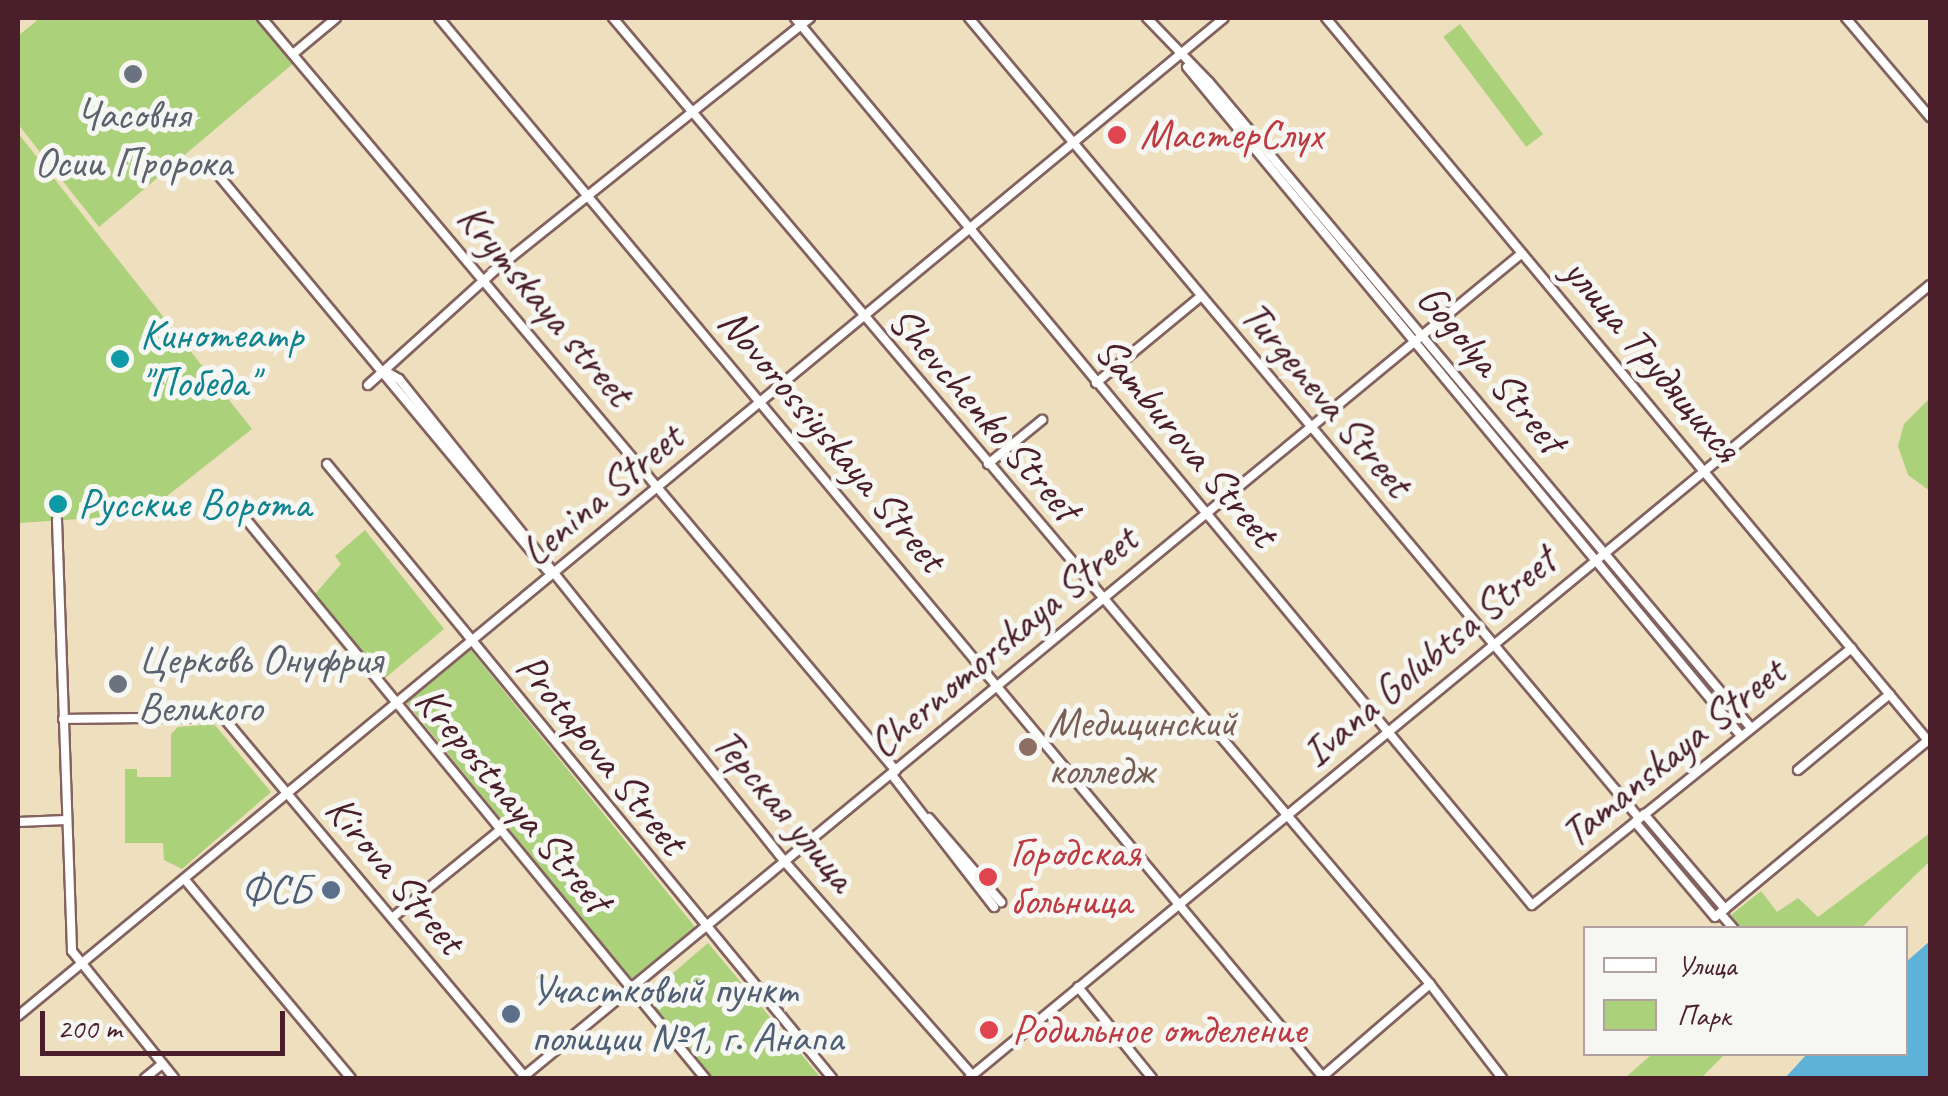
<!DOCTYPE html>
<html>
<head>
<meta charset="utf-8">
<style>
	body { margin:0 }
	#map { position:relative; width:1948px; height:1096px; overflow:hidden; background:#eedfbf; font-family:Caveat,sans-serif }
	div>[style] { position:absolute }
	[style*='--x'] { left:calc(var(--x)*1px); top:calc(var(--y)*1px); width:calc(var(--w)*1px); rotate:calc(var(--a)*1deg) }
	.green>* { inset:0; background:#abd17b; transform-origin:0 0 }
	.water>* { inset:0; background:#5eb2da }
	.roads { filter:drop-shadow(2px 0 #83625f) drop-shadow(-2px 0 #83625f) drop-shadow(0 2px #83625f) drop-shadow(0 -2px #83625f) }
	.minor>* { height:8px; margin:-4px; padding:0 4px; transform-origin:4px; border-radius:4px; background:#fff }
	.dots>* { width:28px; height:28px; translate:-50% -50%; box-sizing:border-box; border:5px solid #f6f6f2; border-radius:50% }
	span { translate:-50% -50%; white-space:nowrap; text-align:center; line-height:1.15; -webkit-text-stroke:10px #f6f6f2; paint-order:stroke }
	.worship-label { font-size:42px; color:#5b616d }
	.left { translate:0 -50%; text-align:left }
	.health-label { font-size:42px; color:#be3a42 }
	.street-label { font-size:42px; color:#4a1f2b }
	.culture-label { font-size:42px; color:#0d838f }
	.education-label { font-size:42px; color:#785e54 }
	.service-label { font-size:42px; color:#4e5e75 }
	.right { translate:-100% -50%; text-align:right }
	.frame { position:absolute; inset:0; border:20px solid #4a1f2b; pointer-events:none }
	.legend { position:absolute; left:1583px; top:926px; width:325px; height:130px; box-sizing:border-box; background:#f6f6f2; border:2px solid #b1a0a2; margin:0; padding:12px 18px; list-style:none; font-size:30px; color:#4a1f2b }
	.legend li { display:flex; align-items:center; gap:20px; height:50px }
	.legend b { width:50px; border:2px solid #b1a0a2 }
	.scale { position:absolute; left:40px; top:1011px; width:245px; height:45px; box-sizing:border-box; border:5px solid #4a1f2b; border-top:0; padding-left:12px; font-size:30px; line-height:35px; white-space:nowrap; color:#4a1f2b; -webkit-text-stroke:8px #f6f6f2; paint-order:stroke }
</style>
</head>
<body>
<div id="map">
	<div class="green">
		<div style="clip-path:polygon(40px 18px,258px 18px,295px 62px,99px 227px,18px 124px,18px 36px)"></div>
		<div style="left:1460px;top:24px;width:138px;height:21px;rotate:53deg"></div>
		<div style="clip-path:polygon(18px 133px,252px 429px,143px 515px,18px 523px)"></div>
		<div style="clip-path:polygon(1930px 398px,1930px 491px,1908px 475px,1898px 446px,1904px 424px)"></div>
		<div style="clip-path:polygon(365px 530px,444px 629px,384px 679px,315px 594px,341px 564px,335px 556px)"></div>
		<div style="left:470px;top:649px;width:358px;height:83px;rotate:51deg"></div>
		<div style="clip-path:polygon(214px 724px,271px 792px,182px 869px,164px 860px,163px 843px,125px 843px,125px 769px,137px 769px,137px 777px,171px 777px,171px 734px,178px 727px)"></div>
		<div style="clip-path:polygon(1930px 833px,1930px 861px,1861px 928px,1740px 928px,1731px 915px,1761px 891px,1777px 912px,1798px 898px,1818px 917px)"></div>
		<div style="clip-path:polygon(708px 943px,821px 1078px,711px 1078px,644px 998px)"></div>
		<div style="clip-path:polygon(1652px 1054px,1723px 1054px,1724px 1055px,1701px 1078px,1625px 1078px)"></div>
	</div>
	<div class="water">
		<div style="clip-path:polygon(1930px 941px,1930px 1078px,1785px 1078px,1807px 1054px,1906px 1054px,1906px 962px)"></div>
	</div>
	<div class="roads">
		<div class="minor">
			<div style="--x:262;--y:18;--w:984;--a:49.9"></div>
			<div style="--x:439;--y:18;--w:1379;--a:50.15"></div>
			<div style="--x:613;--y:18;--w:1265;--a:49.78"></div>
			<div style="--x:1430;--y:984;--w:118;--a:52.5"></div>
			<div style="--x:795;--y:18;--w:1153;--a:50.28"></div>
			<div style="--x:1532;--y:905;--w:410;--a:-38.8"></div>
			<div style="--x:969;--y:18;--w:1044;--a:50.05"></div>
			<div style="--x:1147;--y:18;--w:89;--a:45.9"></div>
			<div style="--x:1209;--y:82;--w:843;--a:50"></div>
			<div style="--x:1326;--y:18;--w:944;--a:50.2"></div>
			<div style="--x:1846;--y:18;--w:130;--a:49.7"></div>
			<div style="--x:293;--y:54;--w:56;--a:-39.9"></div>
			<div style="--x:1187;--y:67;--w:869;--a:50.37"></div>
			<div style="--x:215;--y:171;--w:519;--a:50.24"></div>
			<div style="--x:385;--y:371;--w:16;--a:30"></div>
			<div style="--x:399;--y:379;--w:618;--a:51.37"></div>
			<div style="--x:785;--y:862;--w:286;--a:48.7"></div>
			<div style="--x:1096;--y:383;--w:136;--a:-39.6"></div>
			<div style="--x:368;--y:385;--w:170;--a:-42.1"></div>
			<div style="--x:494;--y:271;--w:405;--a:-38.7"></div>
			<div style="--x:327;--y:464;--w:795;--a:50.56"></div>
			<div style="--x:988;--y:464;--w:70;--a:-39.2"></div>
			<div style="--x:240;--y:512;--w:733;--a:50.6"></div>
			<div style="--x:57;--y:520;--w:431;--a:88"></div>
			<div style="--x:72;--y:951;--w:163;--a:51.2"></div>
			<div style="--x:63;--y:719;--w:160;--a:-0.7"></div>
			<div style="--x:223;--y:717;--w:470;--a:50"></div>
			<div style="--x:1798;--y:770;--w:119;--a:-39.6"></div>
			<div style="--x:892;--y:775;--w:167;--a:52.3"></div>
			<div style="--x:1644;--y:814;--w:125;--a:49.5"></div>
			<div style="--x:929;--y:818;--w:111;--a:49.4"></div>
			<div style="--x:18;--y:822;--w:48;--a:-2.4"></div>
			<div style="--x:1635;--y:822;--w:124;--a:49.9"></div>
			<div style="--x:1715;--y:917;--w:277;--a:-39.7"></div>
			<div style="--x:186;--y:881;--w:257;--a:50.1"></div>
			<div style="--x:1720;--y:913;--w:20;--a:49"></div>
			<div style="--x:392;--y:918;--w:138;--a:-39.1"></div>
			<div style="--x:1078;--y:987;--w:117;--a:50.9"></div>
			<div style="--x:18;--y:1016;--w:1565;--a:-39.61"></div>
			<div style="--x:145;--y:1078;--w:22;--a:-39"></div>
			<div style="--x:522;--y:1078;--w:1296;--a:-39.52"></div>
			<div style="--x:969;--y:1078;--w:1246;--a:-39.53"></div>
			<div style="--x:1321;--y:1078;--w:144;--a:-40.8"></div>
		</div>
	</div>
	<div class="dots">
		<div style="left:133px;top:74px;background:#6b7280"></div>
		<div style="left:1117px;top:135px;background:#e0444e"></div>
		<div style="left:120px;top:359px;background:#0f9aa8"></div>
		<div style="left:58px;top:504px;background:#0f9aa8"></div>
		<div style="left:118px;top:684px;background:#6b7280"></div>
		<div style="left:1028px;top:747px;background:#8d6e63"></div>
		<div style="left:988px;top:877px;background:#e0444e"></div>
		<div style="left:331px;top:890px;background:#5c6f8a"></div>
		<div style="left:511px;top:1014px;background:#5c6f8a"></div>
		<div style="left:989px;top:1030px;background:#e0444e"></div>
	</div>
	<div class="worship-label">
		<span style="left:133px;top:139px">Часовня<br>Осии Пророка</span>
		<span class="left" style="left:138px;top:684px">Церковь Онуфрия<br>Великого</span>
	</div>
	<div class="health-label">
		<span class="left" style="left:1140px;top:135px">МастерСлух</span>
		<span class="left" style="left:1010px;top:877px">Городская<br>больница</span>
		<span class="left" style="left:1012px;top:1030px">Родильное отделение</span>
	</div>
	<div class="street-label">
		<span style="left:545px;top:305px;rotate:50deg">Krymskaya street</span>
		<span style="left:1652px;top:360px;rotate:50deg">улица Трудящихся</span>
		<span style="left:1491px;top:369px;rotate:50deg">Gogolya Street</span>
		<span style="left:1326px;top:399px;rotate:50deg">Turgeneva Street</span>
		<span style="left:984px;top:414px;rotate:49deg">Shevchenko Street</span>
		<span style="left:832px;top:440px;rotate:50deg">Novorossiyskaya Street</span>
		<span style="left:1186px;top:442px;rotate:50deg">Samburova Street</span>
		<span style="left:602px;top:495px;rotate:-40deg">Lenina Street</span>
		<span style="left:1003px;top:642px;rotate:-40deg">Chernomorskaya Street</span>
		<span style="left:1429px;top:657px;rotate:-40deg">Ivana Golubtsa Street</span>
		<span style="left:1673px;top:753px;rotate:-39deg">Tamanskaya Street</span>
		<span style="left:601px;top:754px;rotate:51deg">Protapova Street</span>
		<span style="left:513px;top:800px;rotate:50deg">Krepostnaya Street</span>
		<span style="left:784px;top:810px;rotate:50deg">Терская улица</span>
		<span style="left:395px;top:875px;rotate:50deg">Kirova Street</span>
	</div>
	<div class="culture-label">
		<span class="left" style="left:140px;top:359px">Кинотеатр<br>"Победа"</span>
		<span class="left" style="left:78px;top:504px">Русские Ворота</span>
	</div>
	<div class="education-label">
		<span class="left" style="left:1048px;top:747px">Медицинский<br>колледж</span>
	</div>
	<div class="service-label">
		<span class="right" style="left:311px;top:890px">ФСБ</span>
		<span class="left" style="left:531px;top:1014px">Участковый пункт<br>полиции №1, г. Анапа</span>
	</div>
	<div class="frame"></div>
	<ul class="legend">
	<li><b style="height:12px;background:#fff"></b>Улица</li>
	<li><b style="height:28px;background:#abd17b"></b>Парк</li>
	</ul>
	<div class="scale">200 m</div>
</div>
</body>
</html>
